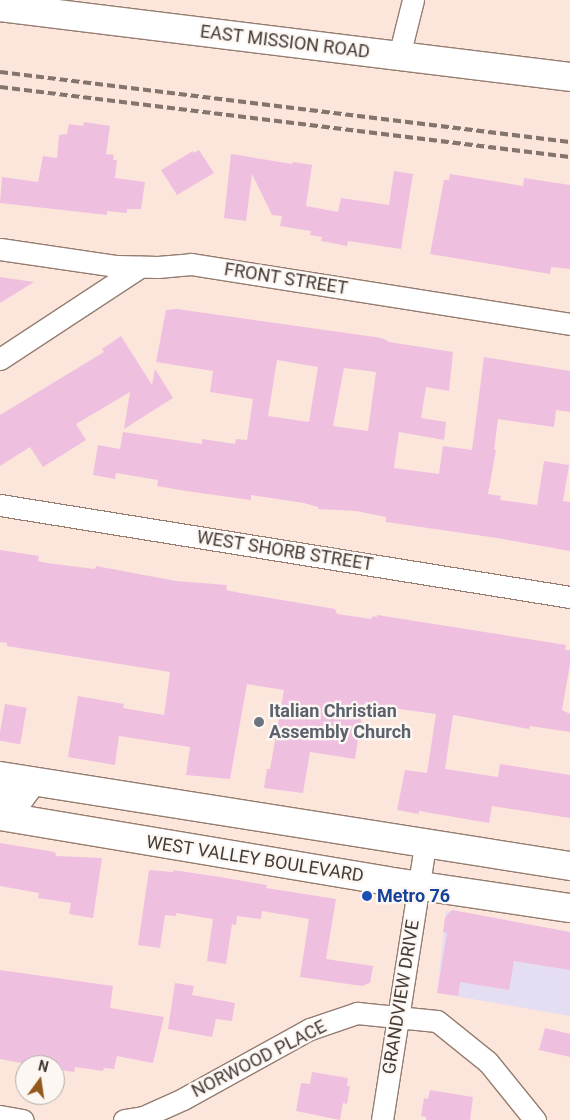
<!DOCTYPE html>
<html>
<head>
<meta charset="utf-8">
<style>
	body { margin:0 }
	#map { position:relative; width:570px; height:1120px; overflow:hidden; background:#fce6db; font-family:Roboto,sans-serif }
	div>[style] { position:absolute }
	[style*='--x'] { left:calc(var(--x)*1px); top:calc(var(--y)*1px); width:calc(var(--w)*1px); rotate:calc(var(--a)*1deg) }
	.commercial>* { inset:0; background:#e5ddf2 }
	.building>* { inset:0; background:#efbfe0; transform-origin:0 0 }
	.roads { filter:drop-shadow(1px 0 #947c6f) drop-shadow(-1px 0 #947c6f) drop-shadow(0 1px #947c6f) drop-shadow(0 -1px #947c6f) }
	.minor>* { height:21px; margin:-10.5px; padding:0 10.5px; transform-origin:10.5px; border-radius:10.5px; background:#fff }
	.major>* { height:28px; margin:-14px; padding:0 14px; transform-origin:14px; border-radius:14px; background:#fff }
	.rail>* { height:4px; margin-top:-2px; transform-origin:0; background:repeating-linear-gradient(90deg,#83746d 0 8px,transparent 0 12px) }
	.dots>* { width:14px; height:14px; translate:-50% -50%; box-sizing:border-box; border:2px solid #fdf7f4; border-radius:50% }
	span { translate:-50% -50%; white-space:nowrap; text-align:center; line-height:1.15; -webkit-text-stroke:4.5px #fdf7f4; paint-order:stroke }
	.street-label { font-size:18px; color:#453b35 }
	.worship-label { font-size:18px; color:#5b616d; font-weight:700 }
	.left { translate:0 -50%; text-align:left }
	.transit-label { font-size:18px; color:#164399; font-weight:700 }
	.north { position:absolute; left:15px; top:1055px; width:50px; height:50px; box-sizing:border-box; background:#fdf7f4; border:1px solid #b3aca8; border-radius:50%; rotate:14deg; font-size:14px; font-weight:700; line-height:20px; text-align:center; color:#453b35 }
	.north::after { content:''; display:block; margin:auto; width:18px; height:22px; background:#95581b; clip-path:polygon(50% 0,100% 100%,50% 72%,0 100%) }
</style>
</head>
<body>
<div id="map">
	<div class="commercial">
		<div style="clip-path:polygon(446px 911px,570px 932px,570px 1016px,437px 993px)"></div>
	</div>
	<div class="building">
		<div style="clip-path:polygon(84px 122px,110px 126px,106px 154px,114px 155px,113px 160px,117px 160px,115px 178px,145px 182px,141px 209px,127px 209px,127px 213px,107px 211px,107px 215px,0 203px,2px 177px,38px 182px,43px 156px,57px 158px,59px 135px,67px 134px,69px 124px,83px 126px)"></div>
		<div style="clip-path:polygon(199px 150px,214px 173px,177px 195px,161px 170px,193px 151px,194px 153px)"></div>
		<div style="clip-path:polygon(231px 154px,292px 164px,293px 162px,312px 165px,306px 206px,338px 212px,341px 198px,389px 205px,394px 171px,413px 174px,401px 249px,348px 241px,347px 246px,321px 241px,322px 237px,310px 235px,311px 231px,280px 226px,282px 216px,272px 215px,252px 174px,246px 221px,224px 218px)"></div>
		<div style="clip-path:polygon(450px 174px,523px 186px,524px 178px,570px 185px,570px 269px,551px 267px,550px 274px,430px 254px,444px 180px,449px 180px)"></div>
		<div style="clip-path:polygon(0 277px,34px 282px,0 303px)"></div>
		<div style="clip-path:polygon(evenodd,177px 309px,382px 338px,389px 342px,453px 352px,449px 391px,426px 387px,421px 418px,446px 422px,444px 440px,399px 432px,394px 468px,439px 474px,443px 446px,472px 450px,484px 357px,570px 371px,570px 412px,556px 410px,554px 427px,498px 419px,494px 450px,496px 450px,488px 494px,501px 496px,500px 500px,537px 505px,544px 461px,569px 465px,563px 501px,570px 502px,570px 551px,497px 538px,386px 522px,386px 517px,356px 511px,318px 509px,318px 507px,304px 503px,251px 495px,251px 500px,186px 491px,157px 486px,158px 480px,116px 473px,115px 479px,93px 475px,98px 445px,120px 449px,123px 432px,202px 444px,202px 439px,235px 444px,236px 439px,247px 440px,253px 399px,210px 392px,213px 371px,156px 362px,166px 310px,177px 309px,277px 360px,318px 367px,309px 422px,268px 416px,277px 360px,177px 309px,344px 368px,376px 372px,368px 431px,333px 426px,344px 368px)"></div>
		<div style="clip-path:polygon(121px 336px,152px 385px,155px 369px,173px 398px,124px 429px,130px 392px,76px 424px,86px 440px,43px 467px,30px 447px,0 466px,0 415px,104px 352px,102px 349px)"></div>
		<div style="clip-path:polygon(0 550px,39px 556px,38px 561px,47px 563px,95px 569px,96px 566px,176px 581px,227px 585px,226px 590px,240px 593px,335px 609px,337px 614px,372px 619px,372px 616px,377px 617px,377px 615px,566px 645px,565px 650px,570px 650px,570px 664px,562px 710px,570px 714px,570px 732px,530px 726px,529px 729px,453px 715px,445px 769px,498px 777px,500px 764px,570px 775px,570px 818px,492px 806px,489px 823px,419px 811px,419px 814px,397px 810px,405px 770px,427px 773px,436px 714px,364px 704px,355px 759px,310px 752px,303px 793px,264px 788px,267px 769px,270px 769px,284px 690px,247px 684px,230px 779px,186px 775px,190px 747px,119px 736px,115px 765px,68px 757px,78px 696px,124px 704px,123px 708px,164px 715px,170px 672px,7px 646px,7px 643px,0 642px)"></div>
		<div style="left:5px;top:704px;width:22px;height:37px;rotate:10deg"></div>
		<div style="clip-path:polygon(0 843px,55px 852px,56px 856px,102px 858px,93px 918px,69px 914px,71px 903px,38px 898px,39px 893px,0 886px)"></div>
		<div style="clip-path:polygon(149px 870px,173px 872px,173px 870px,220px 877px,267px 885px,266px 888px,336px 899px,326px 959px,373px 966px,370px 983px,362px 986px,300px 977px,309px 919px,262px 911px,261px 919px,237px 916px,236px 925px,232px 924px,226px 964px,207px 961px,213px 919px,176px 913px,176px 916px,165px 915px,160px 948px,138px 945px)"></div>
		<div style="clip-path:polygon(452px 910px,570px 932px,570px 970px,514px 961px,509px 990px,460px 982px,458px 996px,437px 993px,447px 933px,443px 932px,445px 918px)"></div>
		<div style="clip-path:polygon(0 970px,113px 986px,110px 1008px,164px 1017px,153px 1063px,117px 1056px,114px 1069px,104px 1068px,103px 1071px,75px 1067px,74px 1072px,55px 1069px,55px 1065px,32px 1065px,0 1059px)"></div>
		<div style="clip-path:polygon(175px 983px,194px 986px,192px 995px,235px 1003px,232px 1021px,216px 1019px,212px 1037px,168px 1029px)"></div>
		<div style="clip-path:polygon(545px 1028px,570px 1034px,570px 1057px,539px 1050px)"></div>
		<div style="clip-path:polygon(312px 1072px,348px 1078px,347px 1086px,350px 1086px,347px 1104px,343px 1103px,340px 1120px,296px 1111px,301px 1083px,310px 1084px)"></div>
		<div style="clip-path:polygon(430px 1090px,473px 1097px,470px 1120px,426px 1120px,426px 1117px,421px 1116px,424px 1098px,428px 1099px)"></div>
	</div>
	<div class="roads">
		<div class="minor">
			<div style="--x:399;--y:56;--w:58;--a:-76"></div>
			<div style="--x:0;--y:249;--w:118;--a:8.3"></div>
			<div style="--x:117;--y:266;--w:41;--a:1.4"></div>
			<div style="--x:158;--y:267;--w:33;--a:-5"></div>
			<div style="--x:191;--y:264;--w:384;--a:9"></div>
			<div style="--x:0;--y:359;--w:168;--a:-33.3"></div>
			<div style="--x:0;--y:505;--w:577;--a:9.17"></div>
			<div style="--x:0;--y:1116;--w:23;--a:10"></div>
			<div style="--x:124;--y:1120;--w:19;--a:-9"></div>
			<div style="--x:143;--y:1117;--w:44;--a:-24.2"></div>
			<div style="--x:183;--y:1099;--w:145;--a:-28.9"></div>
			<div style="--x:310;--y:1029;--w:50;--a:-18.8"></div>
			<div style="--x:357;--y:1013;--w:80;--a:5.7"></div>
			<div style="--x:437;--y:1021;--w:65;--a:38.8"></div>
			<div style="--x:488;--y:1062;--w:75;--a:51"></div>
			<div style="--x:382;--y:1120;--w:279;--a:-81.1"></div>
		</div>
		<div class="major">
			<div style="--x:0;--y:7;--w:574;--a:7"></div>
			<div style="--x:0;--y:776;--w:577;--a:8.97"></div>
			<div style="--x:0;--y:796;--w:19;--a:9"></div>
			<div style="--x:19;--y:799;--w:22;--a:-54"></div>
			<div style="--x:0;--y:816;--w:392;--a:9.5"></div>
			<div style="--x:387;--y:881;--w:185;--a:8.4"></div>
		</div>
	</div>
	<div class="rail">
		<div style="--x:0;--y:72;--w:574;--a:7"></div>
		<div style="--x:0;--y:87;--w:574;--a:7"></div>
	</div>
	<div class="dots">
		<div style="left:259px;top:722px;background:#6b7280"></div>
		<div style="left:367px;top:896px;background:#1a4fb4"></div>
	</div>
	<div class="street-label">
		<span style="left:285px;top:42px;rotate:7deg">EAST MISSION ROAD</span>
		<span style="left:286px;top:279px;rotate:9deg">FRONT STREET</span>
		<span style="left:285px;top:551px;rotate:9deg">WEST SHORB STREET</span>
		<span style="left:255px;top:859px;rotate:9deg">WEST VALLEY BOULEVARD</span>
		<span style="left:401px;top:997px;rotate:-81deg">GRANDVIEW DRIVE</span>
		<span style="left:259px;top:1059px;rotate:-27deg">NORWOOD PLACE</span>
	</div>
	<div class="worship-label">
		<span class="left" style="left:269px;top:722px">Italian Christian<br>Assembly Church</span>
	</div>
	<div class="transit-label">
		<span class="left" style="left:377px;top:896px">Metro 76</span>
	</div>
	<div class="north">N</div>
</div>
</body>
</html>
